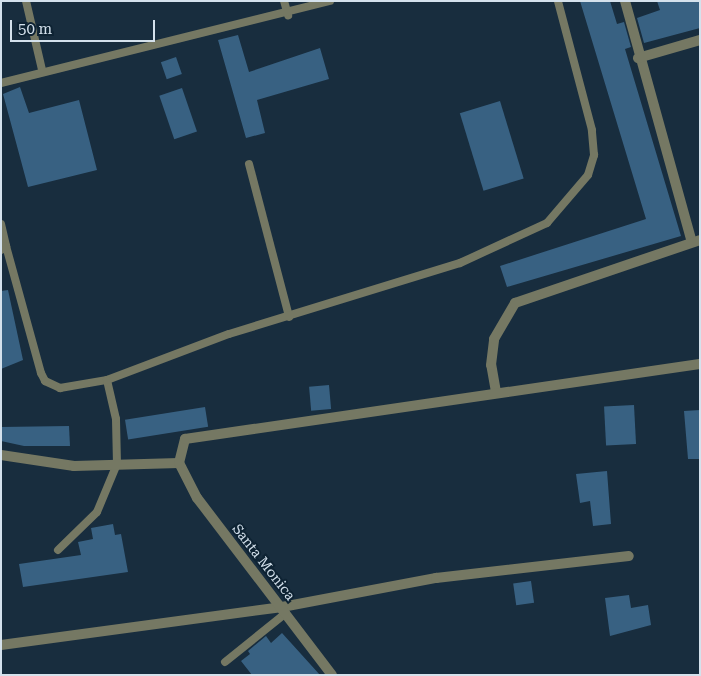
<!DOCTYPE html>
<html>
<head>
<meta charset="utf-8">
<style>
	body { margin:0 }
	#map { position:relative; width:701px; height:676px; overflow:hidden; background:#182d3e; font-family:"Roboto Serif",serif }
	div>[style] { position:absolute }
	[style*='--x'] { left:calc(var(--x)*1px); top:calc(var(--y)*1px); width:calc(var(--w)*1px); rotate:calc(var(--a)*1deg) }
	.building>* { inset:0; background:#386182; transform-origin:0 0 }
	.service>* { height:8px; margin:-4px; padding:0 4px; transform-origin:4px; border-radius:4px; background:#757863 }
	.minor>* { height:10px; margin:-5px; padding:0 5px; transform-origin:5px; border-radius:5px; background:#757863 }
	span { translate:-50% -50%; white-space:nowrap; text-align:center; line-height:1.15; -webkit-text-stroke:4px #0e2333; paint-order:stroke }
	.street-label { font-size:14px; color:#d4e1ec }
	.frame { position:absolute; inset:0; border:2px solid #d4e1ec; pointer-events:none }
	.scale { position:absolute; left:10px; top:20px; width:145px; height:22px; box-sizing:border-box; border:2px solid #d4e1ec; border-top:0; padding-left:6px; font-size:15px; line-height:18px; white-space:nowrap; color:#d4e1ec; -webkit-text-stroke:4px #0e2333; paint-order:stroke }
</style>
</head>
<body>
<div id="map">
	<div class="building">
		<div style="clip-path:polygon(580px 1px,610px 1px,617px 24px,624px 22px,631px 47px,625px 49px,681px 236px,507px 287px,500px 266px,646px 219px)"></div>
		<div style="clip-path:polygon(657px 1px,700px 1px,700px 28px,644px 43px,637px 18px,660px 10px)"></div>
		<div style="clip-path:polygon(238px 35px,249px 72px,320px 48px,329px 79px,257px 100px,265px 133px,246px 138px,218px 40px)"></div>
		<div style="left:176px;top:57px;width:18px;height:16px;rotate:71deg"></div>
		<div style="clip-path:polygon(20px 87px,29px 113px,79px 100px,97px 170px,28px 187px,3px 94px)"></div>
		<div style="left:182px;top:88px;width:46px;height:24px;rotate:71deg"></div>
		<div style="left:500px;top:101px;width:81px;height:42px;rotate:73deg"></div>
		<div style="clip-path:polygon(8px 290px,23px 360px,1px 369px,1px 291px)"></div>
		<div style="left:329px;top:385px;width:24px;height:20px;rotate:85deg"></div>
		<div style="left:634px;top:405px;width:39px;height:30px;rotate:87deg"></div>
		<div style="left:205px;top:407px;width:20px;height:81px;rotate:81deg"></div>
		<div style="clip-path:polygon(700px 410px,700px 459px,688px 459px,684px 411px)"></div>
		<div style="clip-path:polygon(69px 426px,70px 446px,24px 446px,1px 441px,1px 427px)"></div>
		<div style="clip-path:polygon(607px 471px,611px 524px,593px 526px,590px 501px,580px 503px,576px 474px)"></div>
		<div style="clip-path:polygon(113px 524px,115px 535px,121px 534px,128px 572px,23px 587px,19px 564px,81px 555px,78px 542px,93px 539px,91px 528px)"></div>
		<div style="left:531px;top:581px;width:22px;height:18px;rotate:82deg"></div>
		<div style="clip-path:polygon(629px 595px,631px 608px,648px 605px,651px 625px,610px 636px,605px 598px)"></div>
		<div style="clip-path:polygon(282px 633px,320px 675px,252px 675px,241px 661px,250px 654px,248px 651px,266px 636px,271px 643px)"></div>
	</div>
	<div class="service">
		<div style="--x:26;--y:1;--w:71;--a:76.9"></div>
		<div style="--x:284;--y:1;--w:15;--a:74"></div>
		<div style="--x:1;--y:83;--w:339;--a:-14"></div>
		<div style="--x:249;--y:164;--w:158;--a:75.3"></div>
		<div style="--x:1;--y:224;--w:23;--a:77"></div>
		<div style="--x:6;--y:246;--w:6;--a:141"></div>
		<div style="--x:6;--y:246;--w:132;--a:74.6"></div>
		<div style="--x:41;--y:373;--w:9;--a:63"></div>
		<div style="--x:45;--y:381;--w:17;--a:25"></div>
		<div style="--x:60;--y:388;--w:48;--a:-9.7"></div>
		<div style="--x:107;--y:380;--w:130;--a:-20.7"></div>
		<div style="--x:229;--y:334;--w:242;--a:-17.1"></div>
		<div style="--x:460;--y:263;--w:96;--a:-24.7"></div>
		<div style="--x:547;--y:223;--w:63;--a:-49.5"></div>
		<div style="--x:588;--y:175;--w:21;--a:-73"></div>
		<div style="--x:594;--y:155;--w:25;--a:-95"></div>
		<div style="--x:592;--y:130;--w:133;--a:-104.8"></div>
		<div style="--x:58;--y:550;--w:54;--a:-44.3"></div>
		<div style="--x:97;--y:512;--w:52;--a:-67.4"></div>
		<div style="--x:117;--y:464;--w:45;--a:-91.3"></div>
		<div style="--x:116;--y:419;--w:40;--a:-103"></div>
		<div style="--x:225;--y:662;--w:78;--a:-38.8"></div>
	</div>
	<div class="minor">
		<div style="--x:625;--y:1;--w:250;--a:74.5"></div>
		<div style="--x:638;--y:58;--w:65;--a:-16.2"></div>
		<div style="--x:496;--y:392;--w:27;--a:-100"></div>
		<div style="--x:491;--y:365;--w:26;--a:-83"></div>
		<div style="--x:494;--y:339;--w:42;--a:-59.7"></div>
		<div style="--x:515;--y:303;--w:195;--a:-18.8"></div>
		<div style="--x:1;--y:455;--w:74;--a:8.6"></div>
		<div style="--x:74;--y:466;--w:105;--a:-1.6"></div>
		<div style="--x:1;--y:645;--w:284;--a:-7.7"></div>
		<div style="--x:282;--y:607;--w:157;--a:-10.7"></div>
		<div style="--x:436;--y:578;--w:194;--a:-6.5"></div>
		<div style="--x:332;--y:675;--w:223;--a:-127.3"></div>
		<div style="--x:197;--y:498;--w:39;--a:-117"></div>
		<div style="--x:179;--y:463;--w:25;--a:-76"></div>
		<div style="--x:185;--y:439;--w:520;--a:-8.29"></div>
	</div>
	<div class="street-label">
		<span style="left:264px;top:562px;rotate:52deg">Santa Monica</span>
	</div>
	<div class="frame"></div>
	<div class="scale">50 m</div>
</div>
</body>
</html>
